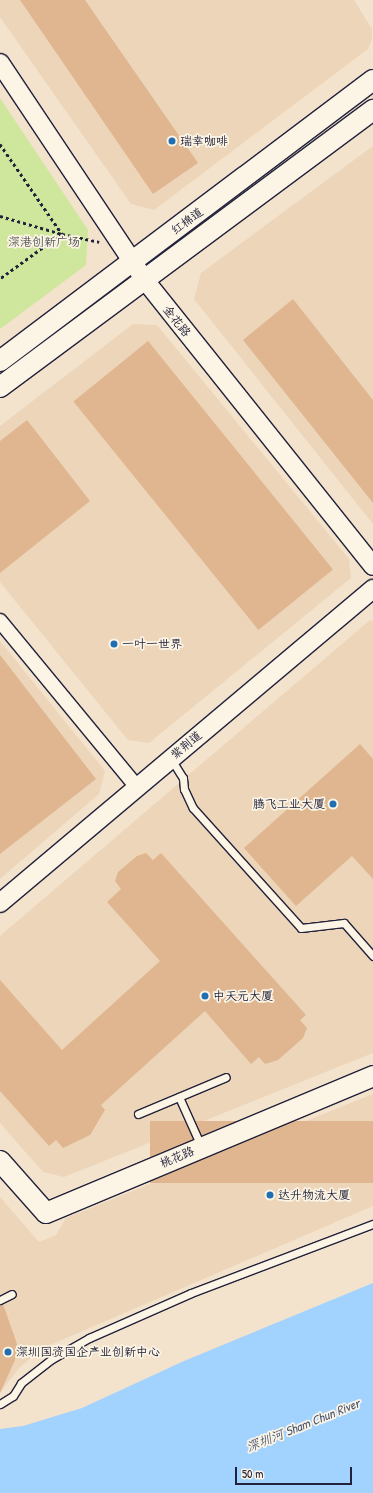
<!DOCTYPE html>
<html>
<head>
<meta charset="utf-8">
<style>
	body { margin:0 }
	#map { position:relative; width:373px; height:1493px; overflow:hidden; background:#f3e2cc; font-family:"Patrick Hand","LXGW WenKai TC",sans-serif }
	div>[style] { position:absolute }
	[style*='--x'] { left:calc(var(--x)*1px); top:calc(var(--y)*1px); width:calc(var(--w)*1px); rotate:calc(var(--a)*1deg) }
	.built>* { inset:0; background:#edd5ba }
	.green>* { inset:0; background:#cfe79c }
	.water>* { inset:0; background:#a2d2fe }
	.building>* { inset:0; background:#dfb690; transform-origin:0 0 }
	.path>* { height:2.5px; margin-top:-1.25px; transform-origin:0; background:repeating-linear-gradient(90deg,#22223b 0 3px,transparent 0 6px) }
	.roads { filter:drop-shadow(1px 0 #22223b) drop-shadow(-1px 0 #22223b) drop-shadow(0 1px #22223b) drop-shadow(0 -1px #22223b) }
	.service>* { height:7px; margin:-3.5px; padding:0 3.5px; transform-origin:3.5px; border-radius:3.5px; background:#fcf5e5 }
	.minor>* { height:14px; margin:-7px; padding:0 7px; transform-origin:7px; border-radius:7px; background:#fcf5e5 }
	.tertiary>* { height:18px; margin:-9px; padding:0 9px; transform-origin:9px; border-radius:9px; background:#fcf5e5 }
	.secondary>* { height:20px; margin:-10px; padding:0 10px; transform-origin:10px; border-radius:10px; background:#fcf5e5 }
	.dots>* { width:11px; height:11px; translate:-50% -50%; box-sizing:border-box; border:2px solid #fcf5e5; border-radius:50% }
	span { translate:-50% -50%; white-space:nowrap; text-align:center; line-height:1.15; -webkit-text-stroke:3.5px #fcf5e5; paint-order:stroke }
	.poi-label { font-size:12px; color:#22223b }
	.left { translate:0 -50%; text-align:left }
	.right { translate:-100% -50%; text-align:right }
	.street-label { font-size:12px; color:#22223b }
	.park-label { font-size:12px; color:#4d5353 }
	.water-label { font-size:13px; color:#485776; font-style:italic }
	.scale { position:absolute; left:235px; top:1467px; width:117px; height:18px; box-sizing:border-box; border:2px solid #22223b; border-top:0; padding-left:5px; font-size:12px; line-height:14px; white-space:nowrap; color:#22223b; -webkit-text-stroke:3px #fcf5e5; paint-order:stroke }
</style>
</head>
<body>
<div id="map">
	<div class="built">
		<div style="clip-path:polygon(0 0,354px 0,372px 29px,372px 39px,368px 49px,154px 210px,131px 204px,0 17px)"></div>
		<div style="clip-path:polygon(373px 146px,373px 524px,194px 299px,201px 273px)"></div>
		<div style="clip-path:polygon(133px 324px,157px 325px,349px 559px,351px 578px,149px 743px,128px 740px,0 582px,0 426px)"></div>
		<div style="clip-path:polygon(370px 620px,373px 621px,373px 1053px,64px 1177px,43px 1172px,0 1123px,0 936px)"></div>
		<div style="clip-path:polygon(0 641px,105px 771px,99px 794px,0 879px)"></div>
		<div style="clip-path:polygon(373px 1094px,373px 1206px,43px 1348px,19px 1368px,0 1393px,0 1197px,39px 1242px,56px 1235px,66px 1218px)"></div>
	</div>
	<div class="green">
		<div style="clip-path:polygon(0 98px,88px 230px,86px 265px,0 329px)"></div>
	</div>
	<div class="water">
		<div style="clip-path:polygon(373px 1283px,373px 1493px,0 1493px,0 1429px,23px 1426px,82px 1408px,184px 1361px)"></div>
	</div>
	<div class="building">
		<div style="clip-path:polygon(20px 0,85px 0,198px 163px,153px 194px)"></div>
		<div style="clip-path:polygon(293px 299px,373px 400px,373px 503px,243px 340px)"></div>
		<div style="left:148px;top:341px;width:294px;height:96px;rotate:51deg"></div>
		<div style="clip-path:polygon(27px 420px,90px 501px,0 573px,0 441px)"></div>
		<div style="clip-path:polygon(0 655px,96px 779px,0 854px)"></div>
		<div style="clip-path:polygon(360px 744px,373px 759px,373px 879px,352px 856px,296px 906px,244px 848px)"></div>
		<div style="clip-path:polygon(146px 853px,153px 860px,161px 853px,306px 1015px,300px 1020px,307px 1028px,303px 1038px,278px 1060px,265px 1064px,259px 1057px,251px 1064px,205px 1011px,101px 1105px,105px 1110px,90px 1135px,63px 1148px,56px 1140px,49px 1146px,0 1091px,0 980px,62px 1050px,160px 961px,107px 902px,121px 889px,115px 881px,118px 872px,137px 856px)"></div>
		<div style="left:373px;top:1121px;width:62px;height:223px;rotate:90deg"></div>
		<div style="clip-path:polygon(3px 1304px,17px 1344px,15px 1360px,0 1393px,0 1305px)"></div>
	</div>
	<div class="path">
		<div style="--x:0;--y:144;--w:109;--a:55.4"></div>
		<div style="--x:62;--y:234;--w:38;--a:12"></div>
		<div style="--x:0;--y:216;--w:65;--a:16.2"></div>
		<div style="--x:62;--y:234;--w:77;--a:144"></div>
	</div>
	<div class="roads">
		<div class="service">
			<div style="--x:171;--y:759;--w:22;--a:58"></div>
			<div style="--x:183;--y:778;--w:11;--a:85"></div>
			<div style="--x:184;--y:789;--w:21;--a:65"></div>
			<div style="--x:193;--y:808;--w:161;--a:48"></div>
			<div style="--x:301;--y:928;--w:43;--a:-6.6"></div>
			<div style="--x:344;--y:923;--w:44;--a:48.7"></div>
			<div style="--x:179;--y:1097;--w:54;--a:65.8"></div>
			<div style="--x:138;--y:1114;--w:95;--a:-22.8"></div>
			<div style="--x:0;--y:1300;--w:13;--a:-27"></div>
			<div style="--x:0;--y:1404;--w:15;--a:-32"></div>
			<div style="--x:13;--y:1396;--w:15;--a:-58"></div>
			<div style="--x:21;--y:1383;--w:39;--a:-38"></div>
			<div style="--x:52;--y:1359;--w:43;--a:-29.6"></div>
			<div style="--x:89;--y:1338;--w:111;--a:-23.8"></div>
			<div style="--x:191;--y:1293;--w:195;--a:-20.8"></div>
		</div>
		<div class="minor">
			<div style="--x:0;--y:621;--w:215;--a:50.5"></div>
		</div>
		<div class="tertiary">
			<div style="--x:0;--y:63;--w:260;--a:56.3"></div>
			<div style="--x:144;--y:279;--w:367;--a:51.4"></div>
			<div style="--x:0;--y:903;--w:488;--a:-40.1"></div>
		</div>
		<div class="secondary">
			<div style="--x:0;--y:361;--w:467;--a:-37"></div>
			<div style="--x:0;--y:387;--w:465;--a:-36.6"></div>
			<div style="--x:0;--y:1161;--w:69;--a:48.5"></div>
			<div style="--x:46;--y:1213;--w:355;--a:-22.7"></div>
		</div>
	</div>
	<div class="dots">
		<div style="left:172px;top:141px;background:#1f6fb2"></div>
		<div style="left:114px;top:644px;background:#1f6fb2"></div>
		<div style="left:333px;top:804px;background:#1f6fb2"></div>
		<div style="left:205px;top:996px;background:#1f6fb2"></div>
		<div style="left:270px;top:1195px;background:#1f6fb2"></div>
		<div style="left:8px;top:1352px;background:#1f6fb2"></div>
	</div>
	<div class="poi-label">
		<span class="left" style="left:180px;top:141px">瑞幸咖啡</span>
		<span class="left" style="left:122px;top:644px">一叶一世界</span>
		<span class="right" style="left:325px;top:804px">腾飞工业大厦</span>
		<span class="left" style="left:213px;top:996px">中天元大厦</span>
		<span class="left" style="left:278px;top:1195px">达升物流大厦</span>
		<span class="left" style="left:16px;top:1352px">深圳国资国企产业创新中心</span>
	</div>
	<div class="street-label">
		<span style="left:187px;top:221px;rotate:-37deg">红棉道</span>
		<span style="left:177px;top:321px;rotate:51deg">金花路</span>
		<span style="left:186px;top:745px;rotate:-40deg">紫荆道</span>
		<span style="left:177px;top:1157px;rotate:-23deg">桃花路</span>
	</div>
	<div class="park-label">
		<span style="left:44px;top:242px">深港创新广场</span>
	</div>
	<div class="water-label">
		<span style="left:303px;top:1425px;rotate:-22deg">深圳河 Sham Chun River</span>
	</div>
	<div class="scale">50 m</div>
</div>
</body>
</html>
